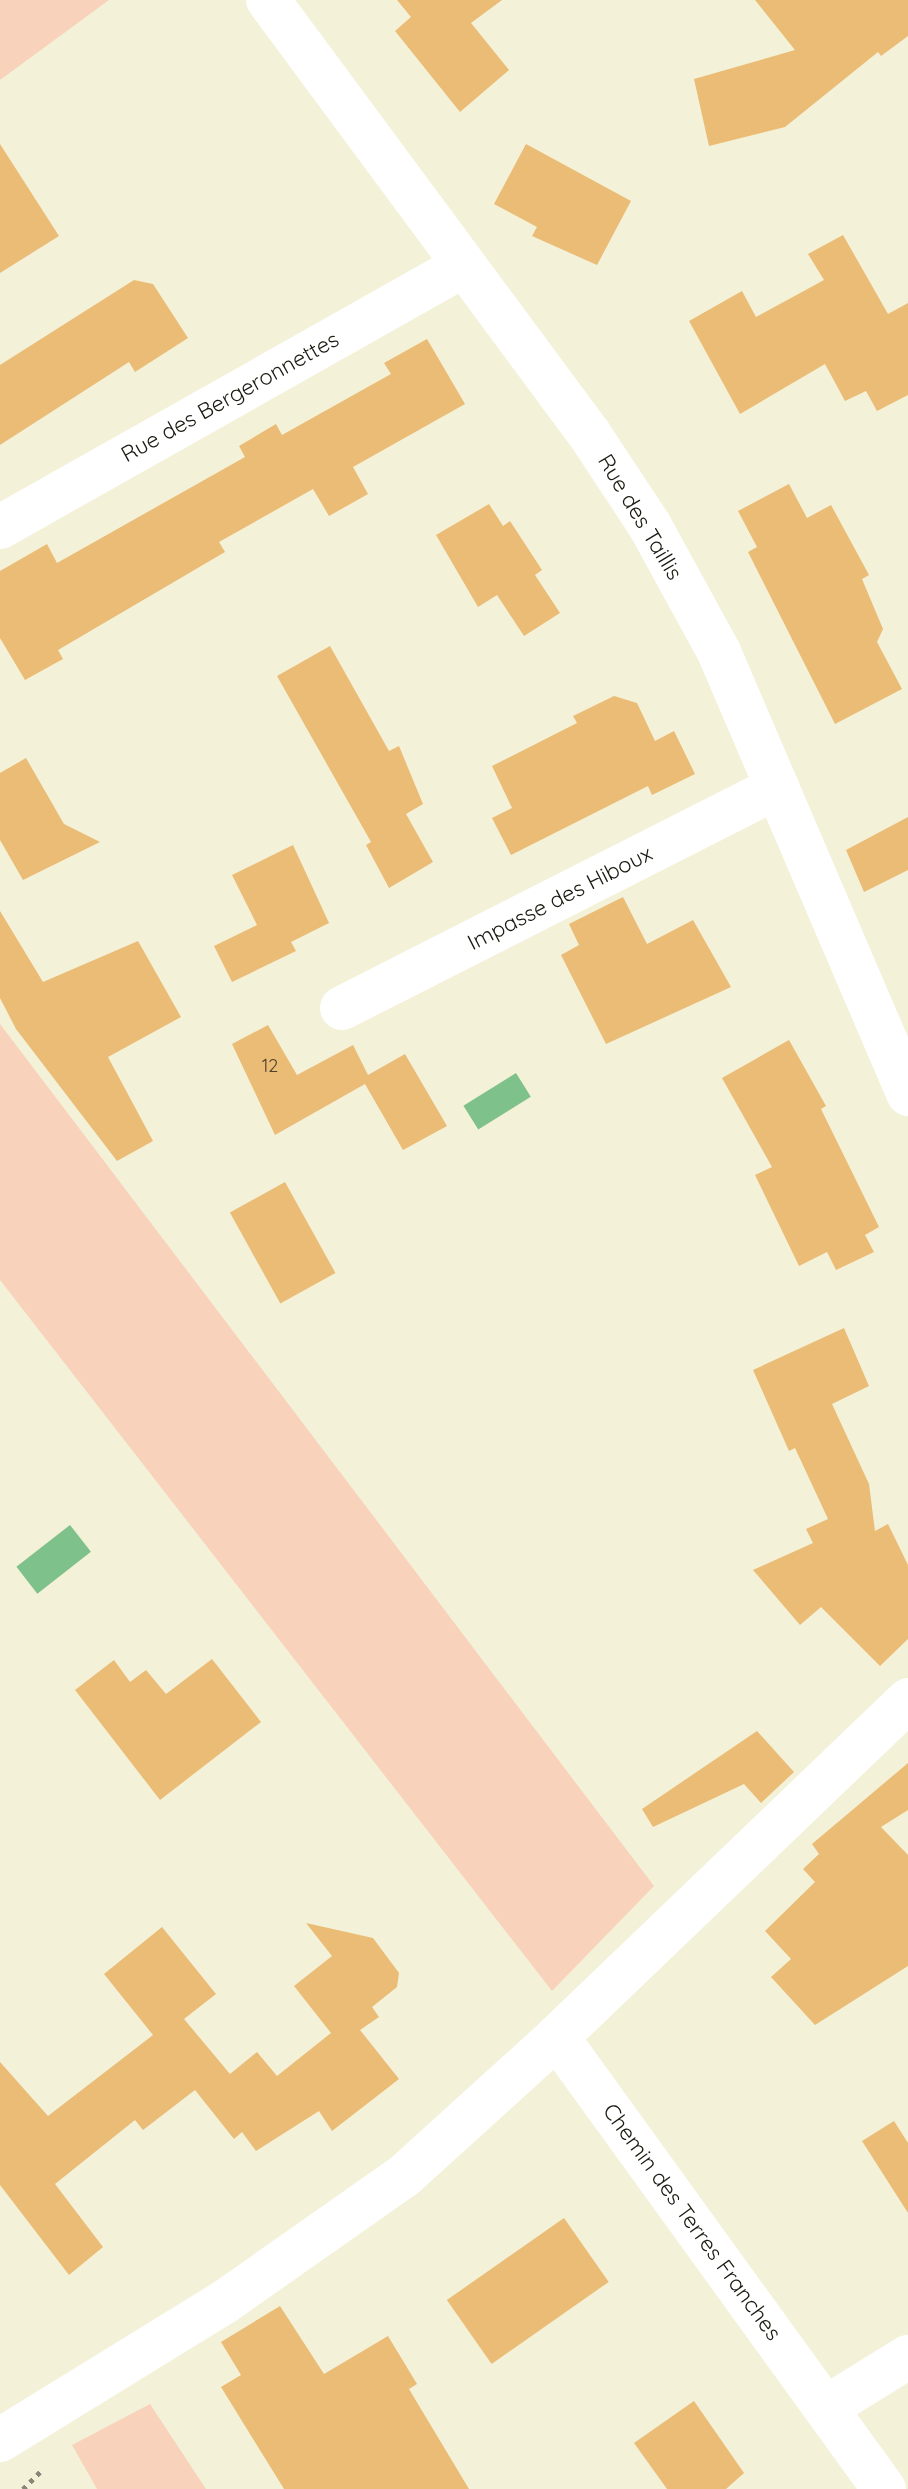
<!DOCTYPE html>
<html>
<head>
<meta charset="utf-8">
<style>
	body { margin:0 }
	#map { position:relative; width:908px; height:2489px; overflow:hidden; background:#f4f1d9; font-family:Quicksand,sans-serif }
	div>[style] { position:absolute }
	[style*='--x'] { left:calc(var(--x)*1px); top:calc(var(--y)*1px); width:calc(var(--w)*1px); rotate:calc(var(--a)*1deg) }
	.green>* { inset:0; background:#f8d2bb }
	.water>* { inset:0; background:#7fc18a; transform-origin:0 0 }
	.building>* { inset:0; background:#eabc75; transform-origin:0 0 }
	.path>* { height:5px; margin-top:-2.5px; transform-origin:0; background:repeating-linear-gradient(90deg,#888676 0 4px,transparent 0 10px) }
	.minor>* { height:44px; margin:-22px; padding:0 22px; transform-origin:22px; border-radius:22px; background:#fff }
	.major>* { height:44px; margin:-22px; padding:0 22px; transform-origin:22px; border-radius:22px; background:#fff }
	span { translate:-50% -50%; white-space:nowrap; text-align:center; line-height:1.15; -webkit-text-stroke:6px #fff; paint-order:stroke }
	.number-label { font-size:18px; color:#4e4229 }
	.number-label span { -webkit-text-stroke-width:0 }
	.street-label { font-size:22px; color:#1a1910 }
</style>
</head>
<body>
<div id="map">
	<div class="green">
		<div style="clip-path:polygon(0 0,109px 0,0 80px)"></div>
		<div style="clip-path:polygon(0 1024px,654px 1886px,552px 1991px,0 1280px)"></div>
		<div style="clip-path:polygon(150px 2404px,206px 2489px,97px 2489px,72px 2445px)"></div>
	</div>
	<div class="water">
		<div style="left:516px;top:1073px;width:28px;height:62px;rotate:58deg"></div>
		<div style="left:70px;top:1525px;width:34px;height:68px;rotate:52deg"></div>
	</div>
	<div class="building">
		<div style="clip-path:polygon(397px 0,502px 0,471px 23px,509px 70px,460px 112px,395px 31px,411px 17px)"></div>
		<div style="clip-path:polygon(755px 0,908px 0,908px 36px,881px 56px,878px 52px,785px 127px,709px 146px,694px 79px,795px 50px)"></div>
		<div style="clip-path:polygon(0 144px,59px 236px,0 273px)"></div>
		<div style="clip-path:polygon(526px 144px,631px 201px,597px 265px,532px 236px,537px 227px,494px 204px)"></div>
		<div style="clip-path:polygon(843px 235px,888px 314px,908px 303px,908px 395px,877px 411px,866px 391px,845px 401px,825px 364px,740px 414px,689px 321px,742px 291px,756px 317px,824px 280px,808px 254px)"></div>
		<div style="clip-path:polygon(134px 280px,153px 284px,188px 338px,135px 372px,129px 362px,0 445px,0 365px)"></div>
		<div style="clip-path:polygon(427px 339px,465px 404px,353px 467px,368px 494px,329px 516px,313px 489px,219px 542px,225px 552px,58px 650px,63px 659px,25px 680px,0 638px,0 571px,47px 544px,57px 563px,245px 457px,239px 446px,276px 424px,282px 435px,391px 374px,384px 363px)"></div>
		<div style="clip-path:polygon(789px 484px,807px 518px,831px 505px,869px 575px,862px 579px,883px 629px,877px 642px,902px 689px,835px 724px,748px 552px,757px 547px,738px 511px)"></div>
		<div style="clip-path:polygon(489px 504px,503px 526px,510px 521px,542px 570px,535px 575px,560px 613px,524px 636px,497px 595px,478px 607px,436px 535px)"></div>
		<div style="clip-path:polygon(330px 646px,389px 751px,399px 746px,423px 804px,406px 814px,433px 862px,389px 888px,366px 845px,371px 842px,277px 676px)"></div>
		<div style="clip-path:polygon(614px 696px,637px 703px,655px 741px,674px 731px,695px 774px,652px 795px,648px 786px,511px 855px,492px 818px,512px 808px,492px 766px,577px 723px,573px 716px)"></div>
		<div style="clip-path:polygon(26px 758px,64px 824px,100px 842px,23px 880px,0 840px,0 773px)"></div>
		<div style="clip-path:polygon(908px 817px,908px 870px,864px 892px,846px 850px)"></div>
		<div style="clip-path:polygon(293px 845px,329px 923px,291px 942px,296px 951px,232px 982px,214px 946px,257px 925px,232px 875px)"></div>
		<div style="clip-path:polygon(623px 897px,647px 944px,693px 920px,731px 987px,606px 1044px,561px 955px,579px 945px,569px 924px)"></div>
		<div style="clip-path:polygon(0 911px,43px 982px,138px 941px,181px 1017px,108px 1057px,153px 1141px,117px 1161px,16px 1029px,0 998px)"></div>
		<div style="clip-path:polygon(268px 1025px,297px 1075px,353px 1045px,368px 1075px,405px 1054px,447px 1126px,403px 1150px,365px 1084px,275px 1135px,232px 1044px)"></div>
		<div style="clip-path:polygon(789px 1040px,826px 1106px,821px 1109px,879px 1227px,865px 1235px,874px 1252px,836px 1270px,827px 1252px,799px 1266px,755px 1175px,772px 1167px,722px 1078px)"></div>
		<div style="left:285px;top:1182px;width:104px;height:63px;rotate:61deg"></div>
		<div style="clip-path:polygon(844px 1328px,869px 1386px,832px 1404px,869px 1484px,875px 1531px,888px 1524px,908px 1565px,908px 1639px,880px 1666px,821px 1607px,800px 1625px,753px 1570px,813px 1543px,806px 1529px,828px 1519px,795px 1448px,789px 1451px,753px 1370px)"></div>
		<div style="clip-path:polygon(212px 1659px,261px 1722px,160px 1800px,75px 1690px,114px 1660px,130px 1682px,146px 1670px,166px 1694px)"></div>
		<div style="clip-path:polygon(757px 1731px,794px 1772px,761px 1803px,744px 1784px,653px 1827px,642px 1809px)"></div>
		<div style="clip-path:polygon(908px 1763px,908px 1810px,881px 1827px,908px 1855px,908px 1966px,815px 2025px,771px 1977px,791px 1959px,765px 1931px,815px 1882px,803px 1869px,819px 1854px,812px 1844px)"></div>
		<div style="clip-path:polygon(306px 1923px,373px 1938px,399px 1973px,397px 1987px,372px 2007px,379px 2017px,360px 2030px,399px 2079px,332px 2131px,319px 2111px,256px 2151px,242px 2132px,234px 2139px,195px 2090px,143px 2130px,135px 2120px,55px 2184px,103px 2247px,69px 2275px,0 2185px,0 2062px,48px 2116px,153px 2035px,104px 1974px,162px 1927px,216px 1994px,184px 2019px,230px 2074px,257px 2052px,277px 2076px,331px 2033px,294px 1986px,332px 1956px)"></div>
		<div style="clip-path:polygon(894px 2121px,908px 2143px,908px 2213px,862px 2141px)"></div>
		<div style="left:564px;top:2218px;width:78px;height:143px;rotate:55deg"></div>
		<div style="clip-path:polygon(280px 2306px,324px 2374px,388px 2336px,417px 2384px,409px 2389px,469px 2489px,284px 2489px,221px 2387px,241px 2375px,221px 2342px)"></div>
		<div style="clip-path:polygon(694px 2401px,744px 2473px,726px 2489px,667px 2489px,634px 2443px)"></div>
	</div>
	<div class="path">
		<div style="--x:23;--y:2489;--w:25;--a:-45"></div>
	</div>
	<div class="minor">
		<div style="--x:268;--y:0;--w:541;--a:53.49"></div>
		<div style="--x:590;--y:435;--w:109;--a:56.6"></div>
		<div style="--x:650;--y:526;--w:144;--a:61.3"></div>
		<div style="--x:719;--y:652;--w:481;--a:66.8"></div>
		<div style="--x:0;--y:527;--w:529;--a:-29.42"></div>
		<div style="--x:342;--y:1008;--w:488;--a:-26.9"></div>
		<div style="--x:557;--y:2037;--w:558;--a:54.12"></div>
		<div style="--x:827;--y:2407;--w:95;--a:-31.7"></div>
	</div>
	<div class="major">
		<div style="--x:0;--y:2440;--w:262;--a:-31.6"></div>
		<div style="--x:223;--y:2303;--w:223;--a:-35.1"></div>
		<div style="--x:405;--y:2175;--w:205;--a:-42.2"></div>
		<div style="--x:557;--y:2037;--w:487;--a:-43.8"></div>
	</div>
	<div class="number-label">
		<span style="left:270px;top:1066px">12</span>
	</div>
	<div class="street-label">
		<span style="left:230px;top:397px;rotate:-29deg">Rue des Bergeronnettes</span>
		<span style="left:640px;top:517px;rotate:59deg">Rue des Taillis</span>
		<span style="left:560px;top:898px;rotate:-27deg">Impasse des Hiboux</span>
		<span style="left:692px;top:2222px;rotate:54deg">Chemin des Terres Franches</span>
	</div>
</div>
</body>
</html>
